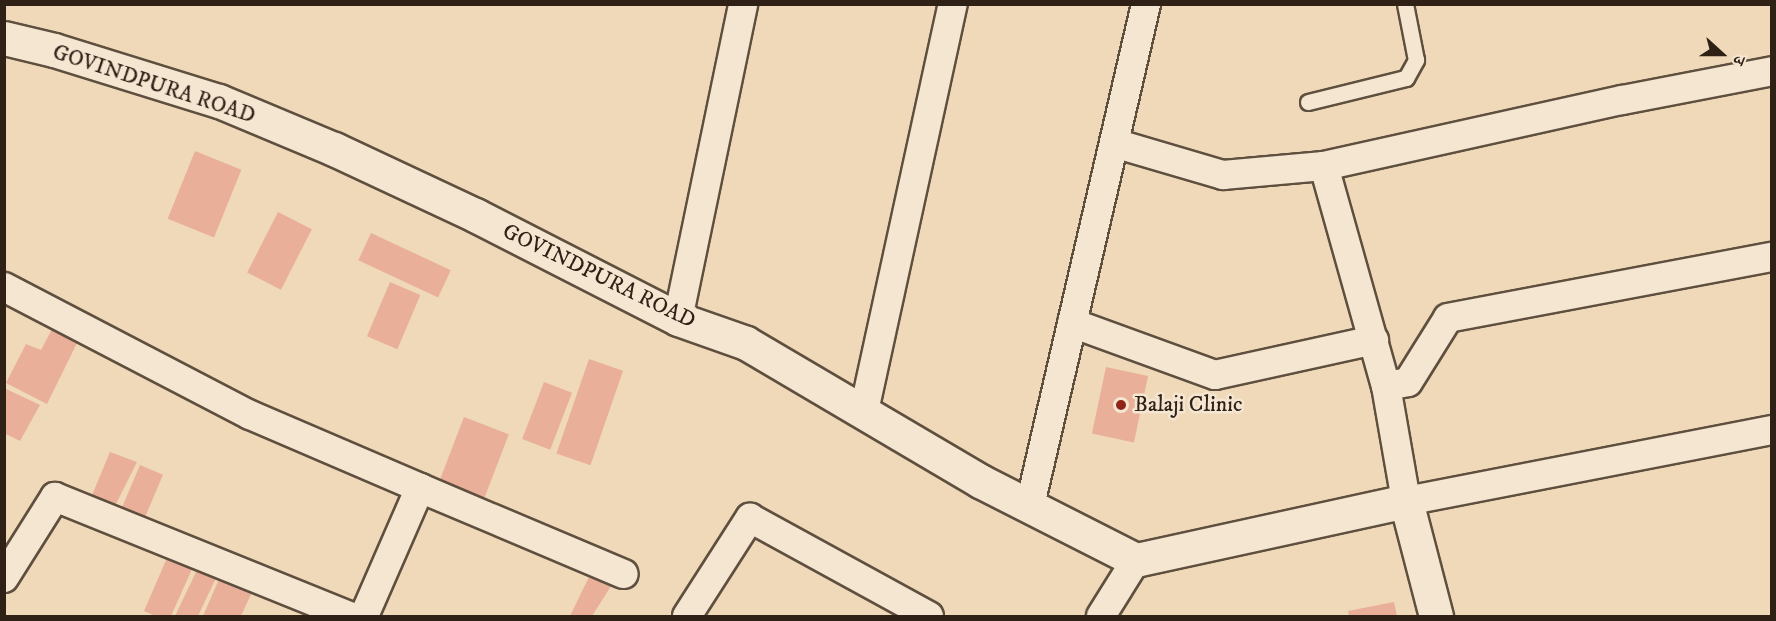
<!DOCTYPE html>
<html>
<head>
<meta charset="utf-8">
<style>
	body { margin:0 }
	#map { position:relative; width:1776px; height:621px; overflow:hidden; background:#efd9b9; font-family:"IM FELL DW Pica","Noto Serif Devanagari",serif }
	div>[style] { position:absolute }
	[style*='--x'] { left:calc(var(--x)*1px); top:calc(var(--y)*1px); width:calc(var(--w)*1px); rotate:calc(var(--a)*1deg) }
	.building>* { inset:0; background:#e9af99; transform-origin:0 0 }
	.roads { filter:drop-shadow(2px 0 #5f4f3f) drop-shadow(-2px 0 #5f4f3f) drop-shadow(0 2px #5f4f3f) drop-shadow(0 -2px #5f4f3f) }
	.service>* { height:15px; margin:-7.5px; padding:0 7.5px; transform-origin:7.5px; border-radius:7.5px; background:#f5e6d2 }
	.minor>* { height:28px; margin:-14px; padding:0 14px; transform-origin:14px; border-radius:14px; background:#f5e6d2 }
	.tertiary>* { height:33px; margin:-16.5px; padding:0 16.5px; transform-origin:16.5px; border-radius:16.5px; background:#f5e6d2 }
	.dots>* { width:16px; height:16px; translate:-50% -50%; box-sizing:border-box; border:3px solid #f5e6d2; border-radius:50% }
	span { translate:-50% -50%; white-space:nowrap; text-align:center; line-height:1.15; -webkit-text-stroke:5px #f5e6d2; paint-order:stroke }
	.street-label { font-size:22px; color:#2f2116 }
	.poi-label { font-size:22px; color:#2f2116 }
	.left { translate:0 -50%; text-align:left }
	.frame { position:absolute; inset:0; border:6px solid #2f2116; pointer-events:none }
	.north { position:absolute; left:1692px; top:24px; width:60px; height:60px; -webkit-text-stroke:4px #f5e6d2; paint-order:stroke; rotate:111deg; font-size:16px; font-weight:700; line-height:24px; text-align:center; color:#2f2116 }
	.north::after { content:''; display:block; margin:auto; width:21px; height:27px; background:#2f2116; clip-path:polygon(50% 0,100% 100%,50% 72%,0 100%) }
</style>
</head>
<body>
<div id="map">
	<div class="building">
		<div style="left:195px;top:151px;width:50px;height:73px;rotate:22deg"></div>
		<div style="left:278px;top:212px;width:38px;height:68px;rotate:27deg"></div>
		<div style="left:371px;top:233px;width:88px;height:30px;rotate:25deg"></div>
		<div style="left:390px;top:282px;width:33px;height:59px;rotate:23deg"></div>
		<div style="clip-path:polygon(52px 329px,78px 341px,47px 404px,6px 383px,26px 344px,41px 350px)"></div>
		<div style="left:589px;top:359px;width:36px;height:100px;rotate:19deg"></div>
		<div style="left:1106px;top:367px;width:43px;height:68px;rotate:12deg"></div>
		<div style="left:544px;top:382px;width:30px;height:61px;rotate:21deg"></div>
		<div style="clip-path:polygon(4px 388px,40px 405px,20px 441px,4px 433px)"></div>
		<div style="left:464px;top:417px;width:48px;height:76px;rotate:21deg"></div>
		<div style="clip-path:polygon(110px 452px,137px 462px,113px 510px,90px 500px)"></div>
		<div style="left:140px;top:465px;width:25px;height:51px;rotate:23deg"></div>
		<div style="clip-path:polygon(167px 558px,192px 569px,171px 616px,155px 616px,144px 611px)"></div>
		<div style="clip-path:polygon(197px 570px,216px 578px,198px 616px,175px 616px)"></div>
		<div style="clip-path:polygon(220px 577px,253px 590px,241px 616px,203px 616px)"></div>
		<div style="clip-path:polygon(589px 577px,611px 586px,592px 616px,570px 616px)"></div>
		<div style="clip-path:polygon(1394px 602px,1397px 616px,1349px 616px,1348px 611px)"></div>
	</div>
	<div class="roads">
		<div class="service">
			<div style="--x:1308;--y:102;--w:101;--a:-13.8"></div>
			<div style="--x:1406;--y:78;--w:21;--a:-61"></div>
			<div style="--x:1416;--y:60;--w:57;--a:-101.1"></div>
		</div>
		<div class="minor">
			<div style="--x:1114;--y:143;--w:114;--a:16.4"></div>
			<div style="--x:1223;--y:175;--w:101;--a:-5.1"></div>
			<div style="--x:1324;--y:166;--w:305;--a:-12.5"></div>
			<div style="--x:1622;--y:100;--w:153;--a:-10.9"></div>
			<div style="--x:1324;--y:166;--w:229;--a:74.3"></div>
			<div style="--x:1386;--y:386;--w:22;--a:-10"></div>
			<div style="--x:1408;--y:382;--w:75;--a:-58"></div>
			<div style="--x:1448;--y:318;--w:330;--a:-10.7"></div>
			<div style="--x:4;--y:287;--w:277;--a:27.5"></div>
			<div style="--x:250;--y:415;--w:185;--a:23.2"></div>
			<div style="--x:678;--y:319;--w:322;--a:-78.3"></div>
			<div style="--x:1072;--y:323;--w:152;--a:20"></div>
			<div style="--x:1215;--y:375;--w:163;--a:-12.4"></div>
			<div style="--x:1386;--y:386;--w:117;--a:80.1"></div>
			<div style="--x:1406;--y:501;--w:373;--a:-11"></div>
			<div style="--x:864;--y:411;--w:417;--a:-77.7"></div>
			<div style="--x:1030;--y:505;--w:514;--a:-76.96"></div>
			<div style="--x:4;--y:578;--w:96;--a:-57.8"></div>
			<div style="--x:55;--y:497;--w:318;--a:22"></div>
			<div style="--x:364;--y:616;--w:140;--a:-66.4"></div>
			<div style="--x:420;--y:488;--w:221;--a:22.9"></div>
			<div style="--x:687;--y:616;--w:117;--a:-57.3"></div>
			<div style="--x:750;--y:518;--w:204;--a:28.7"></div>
			<div style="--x:1101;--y:616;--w:66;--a:-58"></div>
		</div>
		<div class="tertiary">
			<div style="--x:4;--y:38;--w:51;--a:13.5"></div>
			<div style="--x:54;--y:50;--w:173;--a:17.2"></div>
			<div style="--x:219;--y:101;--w:125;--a:22.7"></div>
			<div style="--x:334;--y:149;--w:156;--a:25.1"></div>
			<div style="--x:475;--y:215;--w:228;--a:27.1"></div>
			<div style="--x:678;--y:319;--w:72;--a:19.4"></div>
			<div style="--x:746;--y:343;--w:272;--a:30.5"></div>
			<div style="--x:980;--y:481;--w:175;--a:26.9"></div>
			<div style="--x:1136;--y:560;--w:276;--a:-12.3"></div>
			<div style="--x:1406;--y:501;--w:119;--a:75.4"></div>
		</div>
	</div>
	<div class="dots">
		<div style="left:1121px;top:405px;background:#8f2418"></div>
	</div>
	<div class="street-label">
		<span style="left:154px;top:84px;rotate:18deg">GOVINDPURA ROAD</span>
		<span style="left:599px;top:276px;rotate:26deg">GOVINDPURA ROAD</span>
	</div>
	<div class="poi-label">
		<span class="left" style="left:1134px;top:405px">Balaji Clinic</span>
	</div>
	<div class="frame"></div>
	<div class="north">उ</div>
</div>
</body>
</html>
